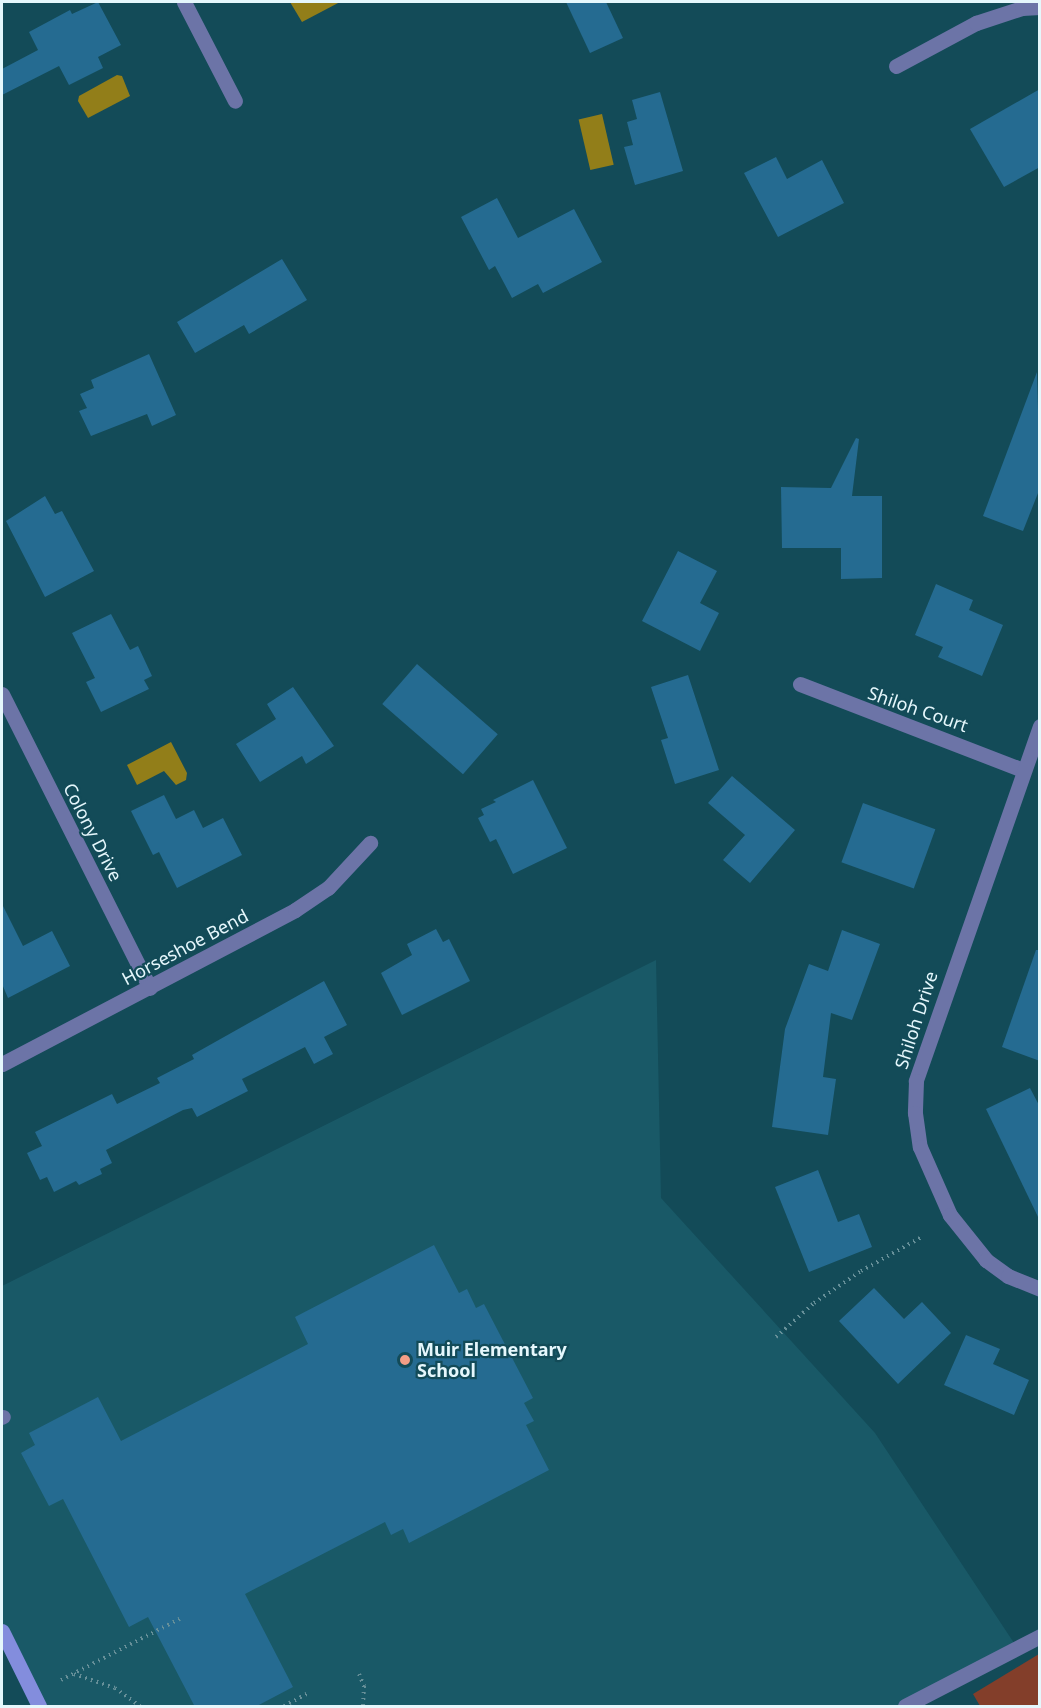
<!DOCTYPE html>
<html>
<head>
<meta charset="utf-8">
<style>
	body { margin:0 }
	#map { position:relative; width:1041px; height:1708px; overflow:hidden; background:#134b58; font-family:"Noto Sans",sans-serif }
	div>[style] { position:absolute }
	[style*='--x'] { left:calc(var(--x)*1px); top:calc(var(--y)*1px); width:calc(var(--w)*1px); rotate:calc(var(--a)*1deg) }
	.built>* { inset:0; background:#195967 }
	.green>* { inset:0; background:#833e2a }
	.water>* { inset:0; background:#927e19; transform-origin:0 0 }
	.building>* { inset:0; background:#256b91; transform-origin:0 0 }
	.path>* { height:4px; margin-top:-2px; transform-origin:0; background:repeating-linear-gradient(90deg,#679099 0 1.5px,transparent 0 6px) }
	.lane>* { height:14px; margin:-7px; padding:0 7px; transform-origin:7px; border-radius:7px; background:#6c74a7 }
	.street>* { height:15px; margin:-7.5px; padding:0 7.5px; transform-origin:7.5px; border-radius:7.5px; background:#6c74a7 }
	.secondary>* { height:15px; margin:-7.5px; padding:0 7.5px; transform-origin:7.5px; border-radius:7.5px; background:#838ddd }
	.dots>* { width:16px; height:16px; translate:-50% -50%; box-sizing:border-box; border:3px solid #134b58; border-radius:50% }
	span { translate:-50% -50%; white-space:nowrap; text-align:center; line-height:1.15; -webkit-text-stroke:4.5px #134b58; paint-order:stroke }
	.street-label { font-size:18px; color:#e5f7fc }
	.poi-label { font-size:18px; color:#e5f7fc; font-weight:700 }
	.left { translate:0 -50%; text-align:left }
	.frame { position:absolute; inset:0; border:3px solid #e5f7fc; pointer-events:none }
</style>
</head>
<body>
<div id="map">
	<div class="built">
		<div style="clip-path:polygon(656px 960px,661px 1198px,875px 1433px,1018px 1649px,905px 1706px,39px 1706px,2px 1631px,2px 1286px)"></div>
	</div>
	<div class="green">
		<div style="clip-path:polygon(1039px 1654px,1039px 1706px,980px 1706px,973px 1694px)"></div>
	</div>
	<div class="water">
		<div style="clip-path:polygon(290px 2px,340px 2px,302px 22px)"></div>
		<div style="clip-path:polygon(117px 75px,122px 76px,130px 96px,88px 118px,78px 101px,79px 96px)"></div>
		<div style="left:602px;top:114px;width:52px;height:24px;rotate:77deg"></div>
		<div style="clip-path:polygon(171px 742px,187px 773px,186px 780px,176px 785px,164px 771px,137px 785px,127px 765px)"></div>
	</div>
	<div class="building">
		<div style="clip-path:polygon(98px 2px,121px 45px,98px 57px,103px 68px,69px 85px,59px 66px,2px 95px,2px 69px,38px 50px,29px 32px,70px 10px,72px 14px)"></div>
		<div style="clip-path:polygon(566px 2px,606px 2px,623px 38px,590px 53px)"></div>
		<div style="clip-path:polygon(1040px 89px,1040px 167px,1004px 187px,970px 129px)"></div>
		<div style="clip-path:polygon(660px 92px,683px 171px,635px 185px,624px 147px,633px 145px,627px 122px,637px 119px,632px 100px)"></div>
		<div style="clip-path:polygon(776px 157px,787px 179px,822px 160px,844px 203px,778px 237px,744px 173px)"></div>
		<div style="clip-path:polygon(497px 198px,518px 238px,574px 209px,602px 262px,543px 293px,538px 284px,512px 298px,495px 266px,489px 270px,461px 217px)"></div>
		<div style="clip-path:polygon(282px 259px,307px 300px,249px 334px,244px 325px,195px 353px,177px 322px)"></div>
		<div style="clip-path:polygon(149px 354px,176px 415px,152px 426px,147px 414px,91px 436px,79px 411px,87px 408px,80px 394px,94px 388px,91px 380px)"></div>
		<div style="clip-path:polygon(1037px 372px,1040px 488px,1023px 531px,983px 516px)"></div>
		<div style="clip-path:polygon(856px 438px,859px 439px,852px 496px,882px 496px,882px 578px,841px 579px,841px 548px,782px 548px,781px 487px,831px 488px)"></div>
		<div style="clip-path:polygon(45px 496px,55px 514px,62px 511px,94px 571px,45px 597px,6px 521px)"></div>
		<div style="clip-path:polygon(678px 551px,717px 571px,700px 603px,719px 613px,700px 651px,642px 621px)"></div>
		<div style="clip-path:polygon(936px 584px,973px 600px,969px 610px,1003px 625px,982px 676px,938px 657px,943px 647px,915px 635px)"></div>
		<div style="clip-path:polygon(111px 614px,130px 650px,138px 646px,152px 676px,144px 680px,149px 689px,101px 712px,86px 682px,95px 678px,72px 633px)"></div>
		<div style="left:417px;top:664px;width:107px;height:53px;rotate:41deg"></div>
		<div style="clip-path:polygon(688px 675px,719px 770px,675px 784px,661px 740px,668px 738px,651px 687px)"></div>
		<div style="clip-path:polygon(293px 687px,334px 746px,306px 764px,302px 756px,260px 782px,236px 744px,276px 719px,267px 704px)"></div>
		<div style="clip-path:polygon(732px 776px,795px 830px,750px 883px,723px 860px,745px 835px,708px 803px)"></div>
		<div style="clip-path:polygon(533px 780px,567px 848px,513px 874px,496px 839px,490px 842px,478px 818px,484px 815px,481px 809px,496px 802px,493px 800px)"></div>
		<div style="clip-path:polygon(164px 795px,176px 819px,194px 810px,203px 828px,223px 818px,242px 855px,177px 888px,159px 852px,153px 855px,131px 811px)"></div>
		<div style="left:863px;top:803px;width:77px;height:63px;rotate:20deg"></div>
		<div style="clip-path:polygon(2px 904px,23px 946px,52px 931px,70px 966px,8px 998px,2px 984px)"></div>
		<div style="clip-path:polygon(436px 929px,443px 942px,449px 939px,470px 981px,402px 1015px,381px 973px,412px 955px,407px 944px)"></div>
		<div style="clip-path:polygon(842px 930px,880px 944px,852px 1020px,831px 1013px,823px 1077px,836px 1079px,828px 1135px,772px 1127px,785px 1029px,809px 964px,828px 971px)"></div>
		<div style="clip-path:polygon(1036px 950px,1040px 950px,1040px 1061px,1002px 1047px)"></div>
		<div style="clip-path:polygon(324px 981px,347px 1025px,324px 1037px,333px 1054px,314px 1064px,305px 1047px,242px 1079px,248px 1091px,197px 1117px,192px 1108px,183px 1110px,106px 1150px,112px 1163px,100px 1169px,102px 1174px,79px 1185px,76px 1181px,54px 1192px,47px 1177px,40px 1180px,27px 1153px,42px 1146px,35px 1132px,112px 1094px,117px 1104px,160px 1083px,157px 1078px,194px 1059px,192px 1055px)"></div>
		<div style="clip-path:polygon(1030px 1088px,1040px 1107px,1040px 1221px,986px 1109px)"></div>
		<div style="clip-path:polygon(818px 1170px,838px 1222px,859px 1214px,872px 1247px,809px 1272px,775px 1187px)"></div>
		<div style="clip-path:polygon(434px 1245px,459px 1293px,467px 1289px,476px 1308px,484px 1304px,533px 1398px,524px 1403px,534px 1421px,526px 1425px,549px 1470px,409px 1543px,403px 1529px,391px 1535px,385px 1522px,245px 1594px,293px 1687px,255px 1707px,195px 1707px,148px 1617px,129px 1627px,63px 1499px,49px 1506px,21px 1453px,35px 1445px,29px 1433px,98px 1397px,121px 1441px,308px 1344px,295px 1317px)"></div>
		<div style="clip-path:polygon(874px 1288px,904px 1319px,922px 1302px,951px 1333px,898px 1384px,839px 1321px)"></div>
		<div style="clip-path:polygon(966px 1335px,1000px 1349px,993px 1364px,1029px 1380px,1014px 1415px,944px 1385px)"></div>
	</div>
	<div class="path">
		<div style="--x:776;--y:1337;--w:51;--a:-41.8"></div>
		<div style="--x:814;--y:1303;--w:57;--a:-34.2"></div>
		<div style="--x:861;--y:1271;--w:68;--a:-29.2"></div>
		<div style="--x:74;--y:1674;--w:43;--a:18.9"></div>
		<div style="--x:115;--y:1688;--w:31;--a:36"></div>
		<div style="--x:359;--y:1674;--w:13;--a:67"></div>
		<div style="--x:364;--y:1686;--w:20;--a:93"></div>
		<div style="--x:61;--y:1680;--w:137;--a:-27.3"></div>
		<div style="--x:284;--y:1706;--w:26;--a:-28"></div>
	</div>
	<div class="lane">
		<div style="--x:2;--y:1418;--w:2;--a:-27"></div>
	</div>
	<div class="street">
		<div style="--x:184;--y:2;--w:111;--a:62.7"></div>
		<div style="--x:896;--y:66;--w:91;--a:-28.3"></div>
		<div style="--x:976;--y:23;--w:48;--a:-18.1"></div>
		<div style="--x:1022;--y:8;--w:18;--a:-3"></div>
		<div style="--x:800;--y:684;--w:239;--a:21.1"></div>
		<div style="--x:2;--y:694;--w:329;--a:63.3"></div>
		<div style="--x:1040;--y:726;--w:376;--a:109.3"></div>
		<div style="--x:916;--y:1081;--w:32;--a:92"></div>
		<div style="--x:915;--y:1113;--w:34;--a:82"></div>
		<div style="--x:920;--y:1147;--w:74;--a:66.2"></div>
		<div style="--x:950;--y:1215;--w:58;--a:51.3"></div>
		<div style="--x:986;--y:1260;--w:27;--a:36"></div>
		<div style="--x:1008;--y:1276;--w:35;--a:22"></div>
		<div style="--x:2;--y:1064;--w:331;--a:-27.7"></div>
		<div style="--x:295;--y:910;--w:40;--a:-34"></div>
		<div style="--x:328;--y:888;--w:62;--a:-47"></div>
		<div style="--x:905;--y:1706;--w:152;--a:-27.4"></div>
	</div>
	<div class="secondary">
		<div style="--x:2;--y:1631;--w:84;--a:63.7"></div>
	</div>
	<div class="dots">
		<div style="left:405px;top:1360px;background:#f49e86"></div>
	</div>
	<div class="street-label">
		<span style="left:918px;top:709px;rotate:19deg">Shiloh Court</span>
		<span style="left:93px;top:832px;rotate:63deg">Colony Drive</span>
		<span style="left:185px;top:947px;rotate:-28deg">Horseshoe Bend</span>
		<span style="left:916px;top:1020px;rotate:-72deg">Shiloh Drive</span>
	</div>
	<div class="poi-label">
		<span class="left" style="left:417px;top:1360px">Muir Elementary<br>School</span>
	</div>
	<div class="frame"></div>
</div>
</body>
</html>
